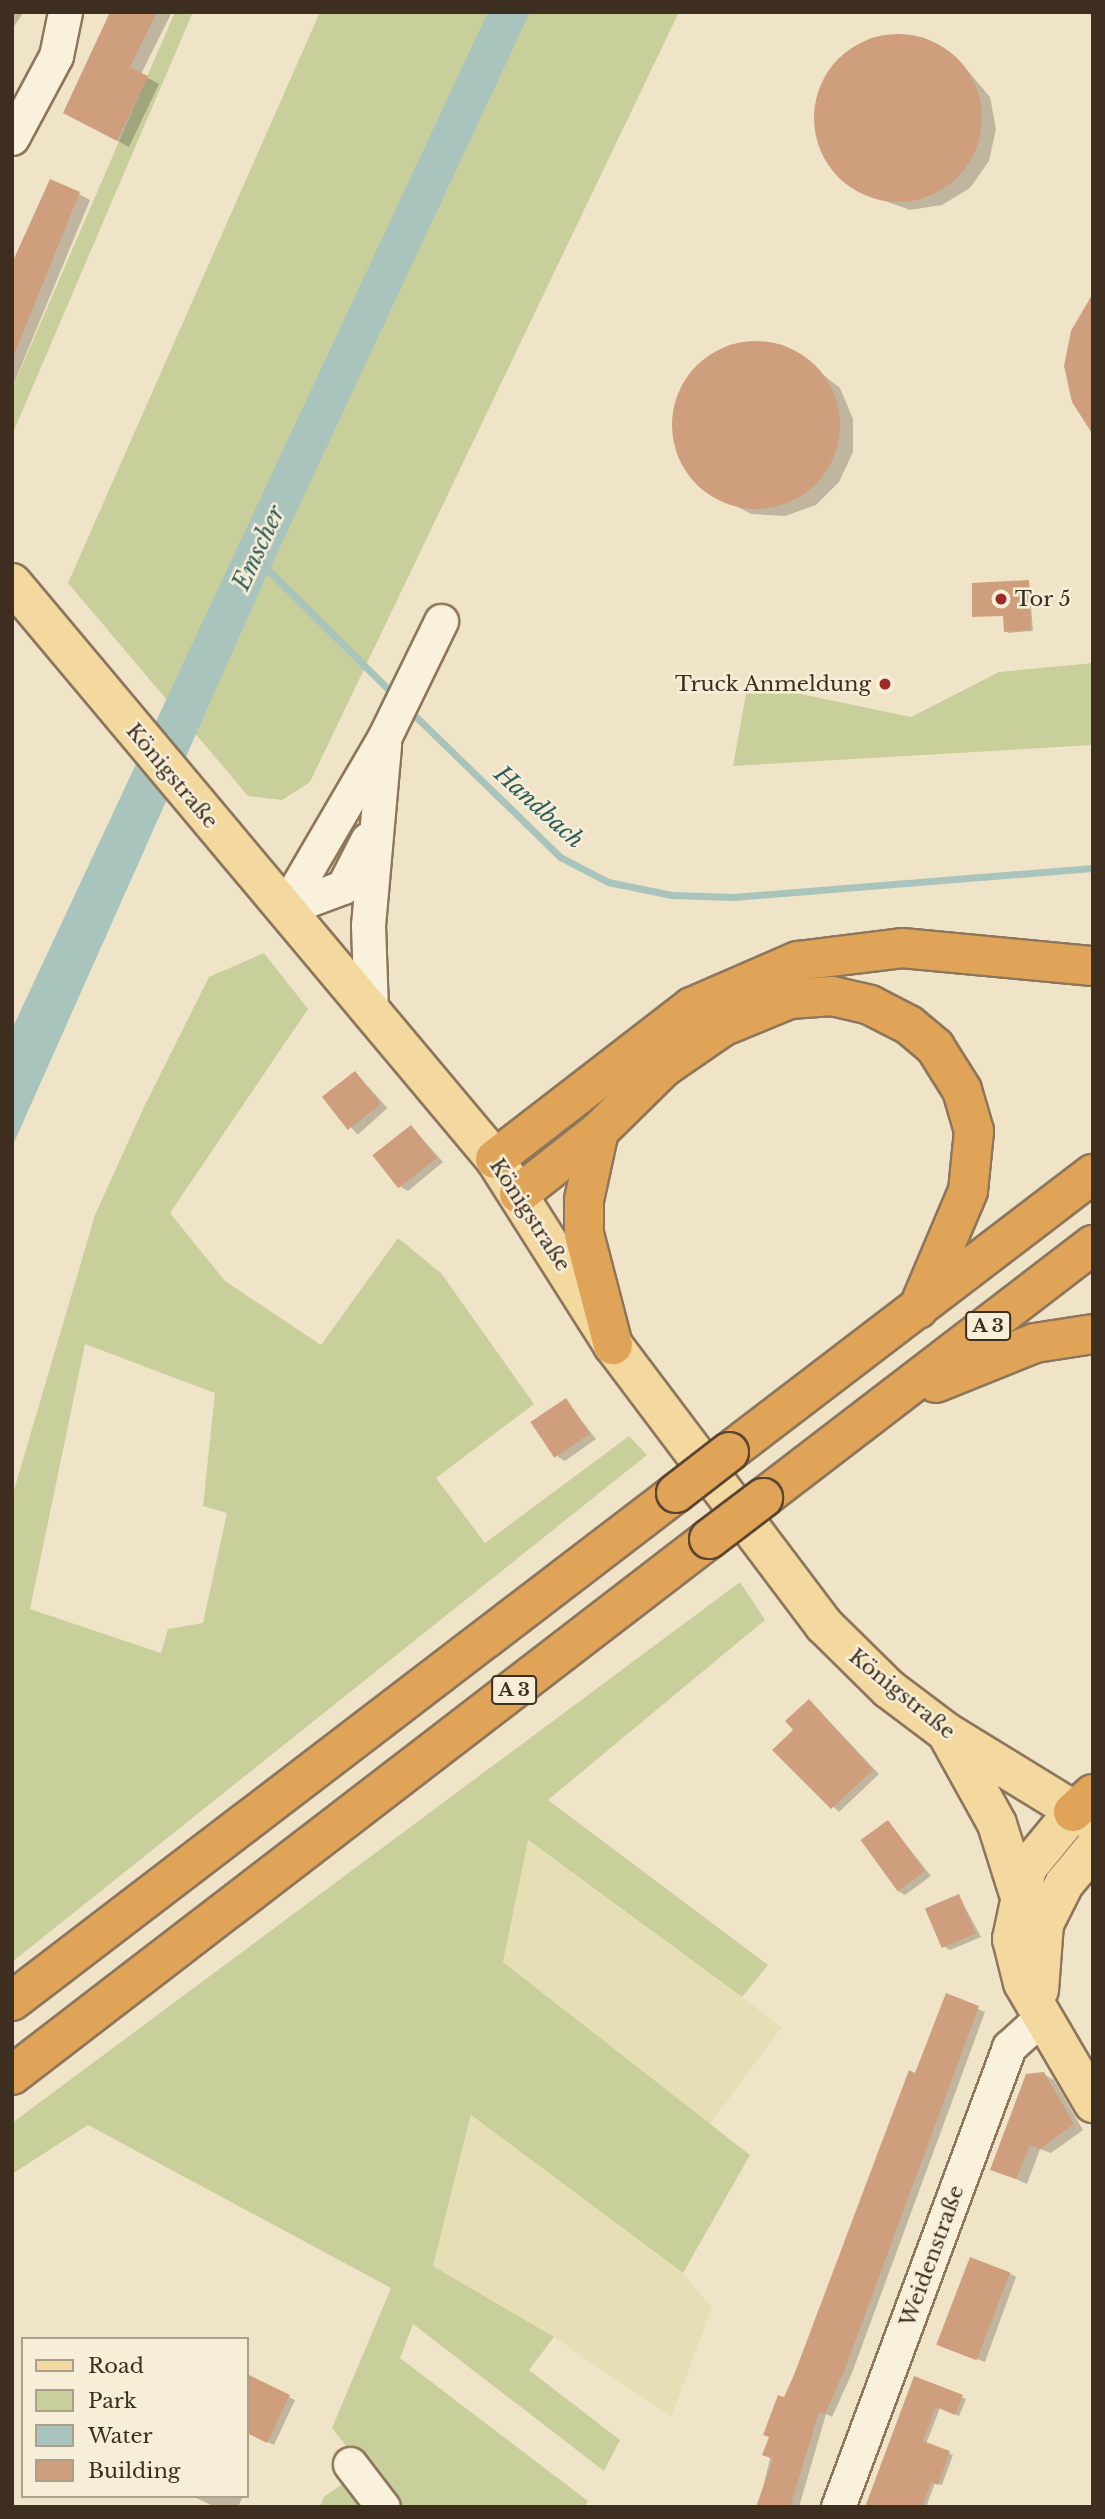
<!DOCTYPE html>
<html>
<head>
<meta charset="utf-8">
<style>
	body { margin:0 }
	#map { position:relative; width:1105px; height:2519px; overflow:hidden; background:#f0e4c8; font-family:"Libre Baskerville",serif }
	div>[style] { position:absolute }
	[style*='--x'] { left:calc(var(--x)*1px); top:calc(var(--y)*1px); width:calc(var(--w)*1px); rotate:calc(var(--a)*1deg) }
	.farmland>* { inset:0; background:#e6deb5 }
	.green>* { inset:0; background:#c9cf9b }
	.water>* { inset:0; background:#a9c4bc }
	.shadow>* { inset:0; background:#0003; transform-origin:0 0 }
	.stream>* { height:7px; margin:-3.5px; padding:0 3.5px; transform-origin:3.5px; border-radius:3.5px; background:#a9c4bc }
	.building>* { inset:0; background:#cf9f7d; transform-origin:0 0 }
	.round { border-radius:50% }
	.roads { filter:drop-shadow(2px 0 #8d765c) drop-shadow(-2px 0 #8d765c) drop-shadow(0 2px #8d765c) drop-shadow(0 -2px #8d765c) }
	.minor>* { height:33px; margin:-16.5px; padding:0 16.5px; transform-origin:16.5px; border-radius:16.5px; background:#faf1dc }
	.major>* { height:38px; margin:-19px; padding:0 19px; transform-origin:19px; border-radius:19px; background:#f3d9a0 }
	.highway>* { height:38px; margin:-19px; padding:0 19px; transform-origin:19px; border-radius:19px; background:#e0a458 }
	.bridges { filter:drop-shadow(2px 0 #5b4430) drop-shadow(-2px 0 #5b4430) drop-shadow(0 2px #5b4430) drop-shadow(0 -2px #5b4430) }
	.highway-bridge>* { height:38px; margin:-19px; padding:0 19px; transform-origin:19px; border-radius:19px; background:#e0a458 }
	.dots>* { width:19px; height:19px; translate:-50% -50%; box-sizing:border-box; border:4px solid #f7eed8; border-radius:50% }
	span { translate:-50% -50%; white-space:nowrap; text-align:center; line-height:1.15; -webkit-text-stroke:5px #f7eed8; paint-order:stroke }
	.shield-label span { padding:2px 5px; background:#f7eed8; border:2px solid; border-radius:5px; -webkit-text-stroke-width:0 }
	.shield-label { font-size:19px; color:#3d2e20; font-weight:700 }
	.poi-label { font-size:21px; color:#3d2e20 }
	.left { translate:0 -50%; text-align:left }
	.right { translate:-100% -50%; text-align:right }
	.street-label { font-size:21px; color:#3d2e20 }
	.water-label { font-size:23px; color:#2f5d5a; font-style:italic }
	.frame { position:absolute; inset:0; border:14px solid #3d2e20; pointer-events:none }
	.legend { position:absolute; left:21px; top:2337px; width:228px; height:161px; box-sizing:border-box; background:#f7eed8; border:2px solid #ada18e; margin:0; padding:9px 12px; list-style:none; font-size:21px; color:#3d2e20 }
	.legend li { display:flex; align-items:center; gap:14px; height:35px }
	.legend b { width:35px; border:2px solid #ada18e }
</style>
</head>
<body>
<div id="map">
	<div class="farmland">
		<div style="clip-path:polygon(527px 1840px,782px 2027px,710px 2124px,502px 1962px)"></div>
		<div style="clip-path:polygon(472px 2115px,682px 2273px,712px 2307px,671px 2417px,554px 2337px,433px 2266px)"></div>
	</div>
	<div class="green">
		<div style="clip-path:polygon(175px 12px,193px 12px,12px 435px,12px 389px)"></div>
		<div style="clip-path:polygon(320px 12px,679px 12px,310px 782px,282px 800px,248px 796px,68px 583px)"></div>
		<div style="clip-path:polygon(1093px 663px,1093px 745px,733px 766px,748px 683px,911px 717px,999px 672px)"></div>
		<div style="clip-path:polygon(evenodd,264px 953px,308px 1009px,170px 1213px,225px 1281px,321px 1345px,398px 1238px,441px 1273px,534px 1404px,436px 1478px,485px 1543px,629px 1436px,647px 1455px,12px 1962px,12px 1497px,95px 1215px,143px 1109px,209px 977px,264px 953px,85px 1344px,215px 1393px,203px 1506px,227px 1513px,203px 1623px,168px 1629px,161px 1653px,30px 1609px,85px 1344px)"></div>
		<div style="clip-path:polygon(740px 1582px,765px 1620px,548px 1800px,768px 1965px,742px 1997px,528px 1840px,503px 1962px,750px 2155px,683px 2273px,471px 2115px,433px 2266px,554px 2337px,529px 2370px,620px 2440px,604px 2471px,413px 2324px,400px 2358px,588px 2501px,584px 2507px,394px 2507px,332px 2428px,391px 2288px,88px 2125px,12px 2174px,12px 2123px)"></div>
		<div style="clip-path:polygon(348px 2480px,368px 2507px,320px 2507px,324px 2497px)"></div>
	</div>
	<div class="water">
		<div style="clip-path:polygon(488px 12px,530px 12px,266px 577px,12px 1147px,12px 1029px)"></div>
	</div>
	<div class="shadow">
		<div style="clip-path:polygon(12px 12px,24px 12px,12px 29px)"></div>
		<div style="clip-path:polygon(114px 12px,172px 12px,141px 74px,159px 84px,129px 147px,77px 119px)"></div>
		<div style="clip-path:polygon(908px 36px,944px 50px,980px 95px,950px 53px,956px 57px,990px 97px,996px 129px,989px 161px,970px 188px,942px 205px,910px 210px,860px 192px,823px 154px,815px 119px,822px 84px,843px 56px,873px 39px)"></div>
		<div style="clip-path:polygon(79px 194px,90px 200px,12px 388px,12px 271px)"></div>
		<div style="clip-path:polygon(749px 343px,799px 356px,840px 388px,853px 419px,853px 452px,839px 482px,816px 505px,785px 516px,751px 514px,704px 489px,682px 461px,674px 426px,681px 391px,716px 353px)"></div>
		<div style="clip-path:polygon(1029px 582px,1033px 631px,1008px 633px,1005px 616px,974px 616px)"></div>
		<div style="left:356px;top:1073px;width:47px;height:40px;rotate:48deg"></div>
		<div style="clip-path:polygon(412px 1127px,443px 1162px,408px 1191px,401px 1187px)"></div>
		<div style="clip-path:polygon(566px 1401px,596px 1439px,565px 1461px,558px 1457px)"></div>
		<div style="clip-path:polygon(810px 1701px,879px 1774px,839px 1812px,775px 1750px,796px 1730px)"></div>
		<div style="clip-path:polygon(888px 1822px,931px 1876px,905px 1895px,898px 1891px)"></div>
		<div style="clip-path:polygon(959px 1896px,981px 1937px,950px 1950px,943px 1946px)"></div>
		<div style="clip-path:polygon(947px 1996px,985px 2012px,852px 2373px,832px 2417px,826px 2414px,799px 2507px,758px 2507px,785px 2399px)"></div>
		<div style="clip-path:polygon(1043px 2074px,1054px 2080px,1083px 2130px,1051px 2153px,1040px 2149px,1027px 2184px,993px 2169px)"></div>
		<div style="clip-path:polygon(1009px 2273px,1016px 2277px,985px 2362px,947px 2348px)"></div>
		<div style="clip-path:polygon(250px 2378px,295px 2400px,274px 2445px,247px 2432px)"></div>
		<div style="clip-path:polygon(915px 2378px,966px 2399px,959px 2416px,940px 2408px,926px 2444px,953px 2455px,942px 2485px,935px 2483px,926px 2507px,868px 2507px)"></div>
		<div style="clip-path:polygon(192px 2496px,243px 2496px,238px 2507px,215px 2507px)"></div>
	</div>
	<div class="stream">
		<div style="--x:263;--y:565;--w:185;--a:44.8"></div>
		<div style="--x:407;--y:708;--w:214;--a:44.2"></div>
		<div style="--x:560;--y:857;--w:54;--a:27.5"></div>
		<div style="--x:608;--y:882;--w:65;--a:11.5"></div>
		<div style="--x:672;--y:895;--w:61;--a:1.9"></div>
		<div style="--x:733;--y:897;--w:361;--a:-4.6"></div>
	</div>
	<div class="building">
		<div style="clip-path:polygon(110px 12px,157px 12px,130px 67px,148px 76px,117px 141px,63px 113px)"></div>
		<div class="round" style="left:814px;top:34px;width:168px;height:168px"></div>
		<div style="clip-path:polygon(50px 179px,80px 192px,12px 360px,12px 263px)"></div>
		<div style="clip-path:polygon(1093px 293px,1093px 435px,1072px 402px,1064px 366px,1071px 331px)"></div>
		<div class="round" style="left:672px;top:341px;width:168px;height:168px"></div>
		<div style="clip-path:polygon(1029px 580px,1031px 630px,1004px 632px,1003px 616px,972px 617px,972px 583px)"></div>
		<div style="left:355px;top:1071px;width:42px;height:42px;rotate:52deg"></div>
		<div style="left:411px;top:1125px;width:42px;height:49px;rotate:52deg"></div>
		<div style="left:566px;top:1398px;width:43px;height:43px;rotate:56deg"></div>
		<div style="clip-path:polygon(809px 1699px,873px 1770px,831px 1809px,772px 1750px,793px 1730px,785px 1721px)"></div>
		<div style="left:888px;top:1820px;width:63px;height:34px;rotate:54deg"></div>
		<div style="left:959px;top:1894px;width:43px;height:37px;rotate:67deg"></div>
		<div style="clip-path:polygon(946px 1993px,979px 2006px,845px 2369px,825px 2414px,819px 2412px,790px 2507px,756px 2507px,773px 2459px,762px 2455px,769px 2437px,763px 2435px,778px 2395px,784px 2397px,794px 2375px,909px 2070px,915px 2073px)"></div>
		<div style="clip-path:polygon(1044px 2072px,1074px 2124px,1040px 2149px,1030px 2145px,1016px 2179px,990px 2170px,1026px 2074px)"></div>
		<div style="left:970px;top:2257px;width:43px;height:94px;rotate:21deg"></div>
		<div style="clip-path:polygon(247px 2374px,290px 2395px,267px 2443px,247px 2433px)"></div>
		<div style="clip-path:polygon(914px 2376px,963px 2395px,955px 2415px,936px 2407px,923px 2441px,950px 2451px,938px 2485px,931px 2482px,922px 2507px,865px 2507px)"></div>
	</div>
	<div class="roads">
		<div class="minor">
			<div style="--x:12;--y:138;--w:93;--a:-61.8"></div>
			<div style="--x:56;--y:56;--w:45;--a:-78.4"></div>
			<div style="--x:284;--y:909;--w:200;--a:-59.7"></div>
			<div style="--x:385;--y:736;--w:128;--a:-64"></div>
			<div style="--x:284;--y:909;--w:63;--a:-20.4"></div>
			<div style="--x:343;--y:887;--w:53;--a:-62.9"></div>
			<div style="--x:371;--y:1011;--w:86;--a:-92"></div>
			<div style="--x:368;--y:925;--w:181;--a:-84.9"></div>
			<div style="--x:350;--y:2464;--w:54;--a:52.5"></div>
			<div style="--x:838;--y:2507;--w:491;--a:-69.6"></div>
			<div style="--x:1009;--y:2047;--w:45;--a:-42.3"></div>
		</div>
		<div class="major">
			<div style="--x:12;--y:583;--w:752;--a:50.02"></div>
			<div style="--x:495;--y:1159;--w:220;--a:57.6"></div>
			<div style="--x:613;--y:1345;--w:351;--a:53"></div>
			<div style="--x:824;--y:1625;--w:91;--a:44.6"></div>
			<div style="--x:889;--y:1689;--w:71;--a:37"></div>
			<div style="--x:946;--y:1732;--w:172;--a:31.5"></div>
			<div style="--x:949;--y:1737;--w:99;--a:61.1"></div>
			<div style="--x:997;--y:1824;--w:70;--a:72.6"></div>
			<div style="--x:1073;--y:1812;--w:72;--a:129.4"></div>
			<div style="--x:1027;--y:1868;--w:73;--a:101.9"></div>
			<div style="--x:1012;--y:1939;--w:45;--a:76"></div>
			<div style="--x:1023;--y:1983;--w:139;--a:59.7"></div>
			<div style="--x:1039;--y:1990;--w:66;--a:-85.7"></div>
			<div style="--x:1044;--y:1924;--w:45;--a:-63.4"></div>
			<div style="--x:1064;--y:1884;--w:45;--a:-50.4"></div>
		</div>
		<div class="highway">
			<div style="--x:599;--y:1131;--w:71;--a:102.3"></div>
			<div style="--x:584;--y:1200;--w:34;--a:90"></div>
			<div style="--x:584;--y:1234;--w:115;--a:75.4"></div>
			<div style="--x:495;--y:1159;--w:249;--a:-37.7"></div>
			<div style="--x:692;--y:1007;--w:116;--a:-23.5"></div>
			<div style="--x:798;--y:961;--w:105;--a:-7.1"></div>
			<div style="--x:902;--y:948;--w:192;--a:5.4"></div>
			<div style="--x:519;--y:1194;--w:102;--a:-38.2"></div>
			<div style="--x:599;--y:1131;--w:91;--a:-44.6"></div>
			<div style="--x:664;--y:1067;--w:70;--a:-34.6"></div>
			<div style="--x:722;--y:1027;--w:74;--a:-22.4"></div>
			<div style="--x:790;--y:999;--w:42;--a:-4.1"></div>
			<div style="--x:832;--y:996;--w:39;--a:13"></div>
			<div style="--x:870;--y:1005;--w:44;--a:27.1"></div>
			<div style="--x:909;--y:1025;--w:34;--a:40"></div>
			<div style="--x:935;--y:1047;--w:51;--a:57.9"></div>
			<div style="--x:962;--y:1090;--w:43;--a:73.7"></div>
			<div style="--x:974;--y:1131;--w:60;--a:95.7"></div>
			<div style="--x:968;--y:1191;--w:128;--a:113"></div>
			<div style="--x:936;--y:1383;--w:107;--a:-22"></div>
			<div style="--x:1035;--y:1343;--w:59;--a:-8.8"></div>
			<div style="--x:729;--y:1452;--w:458;--a:-37.4"></div>
			<div style="--x:763;--y:1498;--w:416;--a:-37.5"></div>
			<div style="--x:1073;--y:1812;--w:27;--a:-42"></div>
			<div style="--x:12;--y:2001;--w:836;--a:-37.42"></div>
			<div style="--x:12;--y:2075;--w:879;--a:-37.56"></div>
		</div>
	</div>
	<div class="bridges">
		<div class="highway-bridge">
			<div style="--x:676;--y:1493;--w:67;--a:-37.7"></div>
			<div style="--x:709;--y:1539;--w:68;--a:-37.2"></div>
		</div>
	</div>
	<div class="dots">
		<div style="left:1001px;top:599px;background:#9e2a2b"></div>
		<div style="left:885px;top:684px;background:#9e2a2b"></div>
	</div>
	<div class="shield-label">
		<span style="left:988px;top:1326px">A 3</span>
		<span style="left:514px;top:1690px">A 3</span>
	</div>
	<div class="poi-label">
		<span class="left" style="left:1015px;top:599px">Tor 5</span>
		<span class="right" style="left:871px;top:684px">Truck Anmeldung</span>
	</div>
	<div class="street-label">
		<span style="left:172px;top:776px;rotate:50deg">Königstraße</span>
		<span style="left:530px;top:1215px;rotate:57deg">Königstraße</span>
		<span style="left:902px;top:1694px;rotate:39deg">Königstraße</span>
		<span style="left:932px;top:2256px;rotate:-70deg">Weidenstraße</span>
	</div>
	<div class="water-label">
		<span style="left:259px;top:548px;rotate:-65deg">Emscher</span>
		<span style="left:539px;top:807px;rotate:42deg">Handbach</span>
	</div>
	<div class="frame"></div>
	<ul class="legend">
	<li><b style="height:9px;background:#f3d9a0"></b>Road</li>
	<li><b style="height:19px;background:#c9cf9b"></b>Park</li>
	<li><b style="height:19px;background:#a9c4bc"></b>Water</li>
	<li><b style="height:19px;background:#cf9f7d"></b>Building</li>
	</ul>
</div>
</body>
</html>
